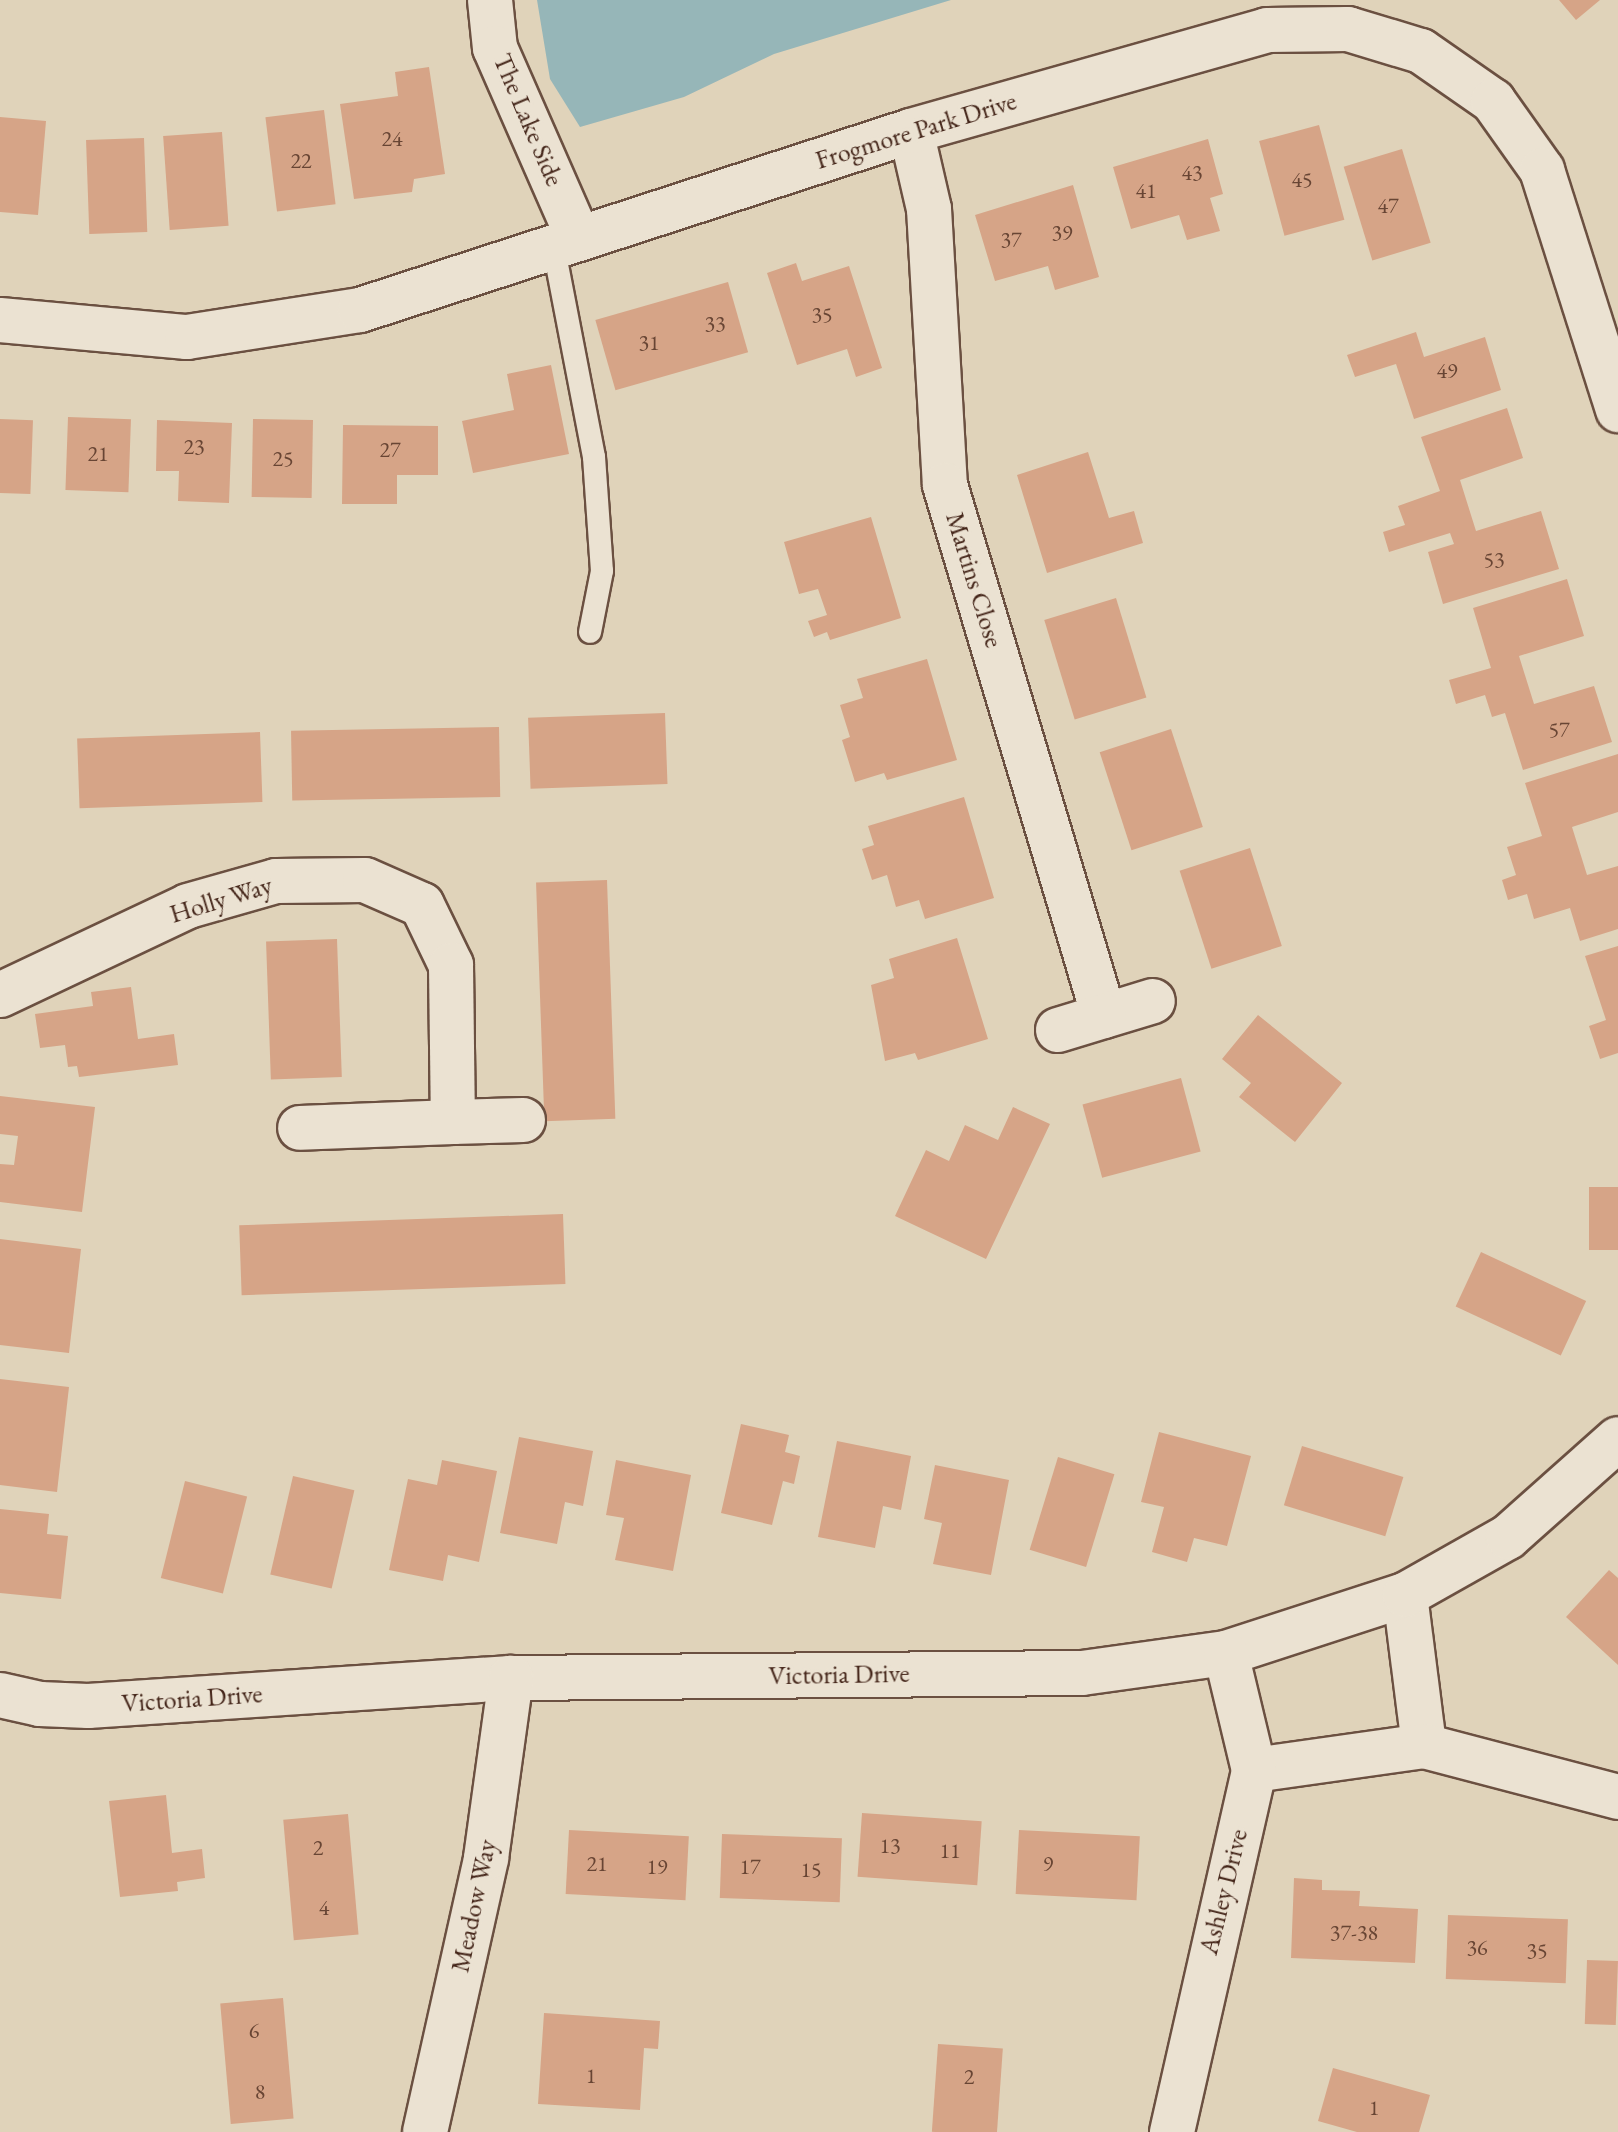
<!DOCTYPE html>
<html>
<head>
<meta charset="utf-8">
<style>
	body { margin:0 }
	#map { position:relative; width:1618px; height:2132px; overflow:hidden; background:#e0d3ba; font-family:"EB Garamond",serif }
	div>[style] { position:absolute }
	[style*='--x'] { left:calc(var(--x)*1px); top:calc(var(--y)*1px); width:calc(var(--w)*1px); rotate:calc(var(--a)*1deg) }
	.water>* { inset:0; background:#96b6b8 }
	.building>* { inset:0; background:#d6a487; transform-origin:0 0 }
	.roads { filter:drop-shadow(2px 0 #6b5041) drop-shadow(-2px 0 #6b5041) drop-shadow(0 2px #6b5041) drop-shadow(0 -2px #6b5041) }
	.service>* { height:22px; margin:-11px; padding:0 11px; transform-origin:11px; border-radius:11px; background:#ebe2d2 }
	.minor>* { height:44px; margin:-22px; padding:0 22px; transform-origin:22px; border-radius:22px; background:#ebe2d2 }
	span { translate:-50% -50%; white-space:nowrap; text-align:center; line-height:1.15; -webkit-text-stroke:6px #ebe2d2; paint-order:stroke }
	.number-label { font-size:22px; color:#684534 }
	.number-label span { -webkit-text-stroke-width:0 }
	.street-label { font-size:26px; color:#442519 }
</style>
</head>
<body>
<div id="map">
	<div class="water">
		<div style="clip-path:polygon(537px 0,951px 0,774px 54px,684px 97px,580px 127px,550px 79px)"></div>
	</div>
	<div class="building">
		<div style="clip-path:polygon(1559px 0,1600px 0,1576px 20px)"></div>
		<div style="clip-path:polygon(429px 67px,445px 174px,414px 179px,412px 192px,354px 199px,340px 104px,398px 96px,395px 72px)"></div>
		<div style="left:324px;top:110px;width:95px;height:59px;rotate:83deg"></div>
		<div style="clip-path:polygon(0 117px,46px 121px,38px 215px,0 212px)"></div>
		<div style="left:1319px;top:125px;width:98px;height:62px;rotate:75deg"></div>
		<div style="left:222px;top:132px;width:94px;height:59px;rotate:86deg"></div>
		<div style="left:144px;top:138px;width:94px;height:58px;rotate:88deg"></div>
		<div style="clip-path:polygon(1208px 139px,1223px 194px,1210px 198px,1220px 231px,1187px 240px,1179px 215px,1131px 229px,1113px 167px)"></div>
		<div style="left:1402px;top:149px;width:98px;height:61px;rotate:73deg"></div>
		<div style="clip-path:polygon(1073px 185px,1099px 277px,1055px 290px,1048px 266px,995px 281px,975px 215px)"></div>
		<div style="clip-path:polygon(796px 263px,802px 281px,849px 266px,882px 368px,856px 377px,847px 349px,797px 365px,767px 273px)"></div>
		<div style="left:728px;top:282px;width:73px;height:138px;rotate:74deg"></div>
		<div style="clip-path:polygon(1416px 332px,1424px 357px,1485px 337px,1501px 390px,1414px 419px,1396px 364px,1355px 377px,1347px 355px)"></div>
		<div style="clip-path:polygon(551px 365px,569px 454px,473px 473px,462px 421px,514px 410px,507px 374px)"></div>
		<div style="clip-path:polygon(1507px 408px,1523px 458px,1460px 480px,1476px 531px,1541px 511px,1559px 569px,1443px 604px,1428px 552px,1454px 544px,1450px 533px,1389px 552px,1383px 532px,1405px 525px,1398px 506px,1440px 491px,1421px 437px)"></div>
		<div style="left:68px;top:417px;width:63px;height:73px;rotate:2deg"></div>
		<div style="left:0;top:419px;width:33px;height:74px;rotate:2deg"></div>
		<div style="left:253px;top:419px;width:60px;height:78px;rotate:1deg"></div>
		<div style="clip-path:polygon(157px 420px,232px 423px,229px 503px,178px 501px,179px 471px,156px 471px)"></div>
		<div style="clip-path:polygon(343px 425px,438px 426px,438px 475px,397px 475px,397px 504px,342px 504px)"></div>
		<div style="clip-path:polygon(1088px 452px,1109px 518px,1134px 511px,1143px 543px,1047px 573px,1017px 475px)"></div>
		<div style="clip-path:polygon(871px 517px,901px 618px,830px 640px,827px 632px,814px 637px,808px 621px,827px 615px,818px 589px,799px 594px,784px 542px)"></div>
		<div style="clip-path:polygon(1567px 579px,1584px 636px,1519px 656px,1534px 704px,1594px 686px,1612px 742px,1523px 770px,1505px 713px,1492px 717px,1485px 695px,1456px 704px,1449px 680px,1491px 668px,1473px 608px)"></div>
		<div style="left:1116px;top:598px;width:104px;height:75px;rotate:73deg"></div>
		<div style="clip-path:polygon(927px 659px,957px 760px,887px 780px,884px 773px,855px 782px,842px 740px,850px 737px,840px 705px,863px 698px,857px 679px)"></div>
		<div style="left:665px;top:713px;width:71px;height:137px;rotate:88deg"></div>
		<div style="left:499px;top:727px;width:70px;height:208px;rotate:89deg"></div>
		<div style="left:1171px;top:729px;width:103px;height:75px;rotate:72deg"></div>
		<div style="left:260px;top:732px;width:70px;height:183px;rotate:88deg"></div>
		<div style="clip-path:polygon(1618px 754px,1618px 812px,1572px 827px,1587px 875px,1618px 866px,1618px 929px,1580px 941px,1570px 908px,1534px 919px,1527px 894px,1508px 900px,1502px 880px,1516px 875px,1507px 847px,1542px 836px,1525px 783px)"></div>
		<div style="clip-path:polygon(964px 797px,994px 898px,925px 919px,919px 900px,896px 907px,887px 875px,872px 880px,862px 849px,874px 845px,868px 826px)"></div>
		<div style="left:1250px;top:848px;width:103px;height:74px;rotate:72deg"></div>
		<div style="left:607px;top:880px;width:239px;height:71px;rotate:88deg"></div>
		<div style="clip-path:polygon(957px 938px,988px 1039px,918px 1060px,915px 1053px,885px 1061px,871px 985px,894px 978px,889px 959px)"></div>
		<div style="left:337px;top:939px;width:138px;height:71px;rotate:88deg"></div>
		<div style="clip-path:polygon(1618px 946px,1618px 1053px,1600px 1059px,1589px 1026px,1606px 1020px,1585px 956px)"></div>
		<div style="clip-path:polygon(131px 987px,138px 1039px,174px 1034px,178px 1065px,79px 1077px,77px 1066px,68px 1067px,65px 1045px,40px 1048px,35px 1014px,93px 1006px,91px 992px)"></div>
		<div style="clip-path:polygon(1258px 1015px,1342px 1083px,1295px 1142px,1239px 1097px,1251px 1083px,1222px 1059px)"></div>
		<div style="left:1181px;top:1078px;width:76px;height:102px;rotate:75deg"></div>
		<div style="clip-path:polygon(0 1096px,95px 1107px,82px 1212px,0 1202px,0 1164px,14px 1165px,18px 1136px,0 1134px)"></div>
		<div style="clip-path:polygon(1013px 1107px,1050px 1124px,986px 1259px,895px 1216px,926px 1150px,949px 1161px,965px 1125px,998px 1140px)"></div>
		<div style="left:1589px;top:1187px;width:29px;height:63px"></div>
		<div style="left:563px;top:1214px;width:70px;height:324px;rotate:88deg"></div>
		<div style="clip-path:polygon(0 1239px,81px 1249px,69px 1353px,0 1345px)"></div>
		<div style="left:1481px;top:1252px;width:116px;height:60px;rotate:25deg"></div>
		<div style="clip-path:polygon(0 1379px,69px 1387px,57px 1492px,0 1485px)"></div>
		<div style="clip-path:polygon(741px 1424px,789px 1435px,785px 1452px,800px 1456px,794px 1484px,783px 1481px,772px 1525px,721px 1513px)"></div>
		<div style="clip-path:polygon(1159px 1432px,1251px 1456px,1227px 1546px,1194px 1538px,1187px 1562px,1152px 1552px,1164px 1507px,1141px 1502px)"></div>
		<div style="clip-path:polygon(519px 1437px,593px 1451px,583px 1506px,565px 1502px,557px 1544px,500px 1533px)"></div>
		<div style="clip-path:polygon(837px 1441px,911px 1456px,901px 1510px,883px 1506px,875px 1548px,818px 1537px)"></div>
		<div style="left:1302px;top:1446px;width:106px;height:62px;rotate:17deg"></div>
		<div style="left:1058px;top:1457px;width:59px;height:97px;rotate:17deg"></div>
		<div style="clip-path:polygon(442px 1460px,497px 1471px,479px 1562px,448px 1555px,443px 1581px,389px 1570px,408px 1479px,437px 1485px)"></div>
		<div style="clip-path:polygon(616px 1460px,691px 1475px,673px 1571px,615px 1560px,624px 1518px,606px 1515px)"></div>
		<div style="clip-path:polygon(935px 1465px,1009px 1480px,991px 1575px,933px 1564px,942px 1523px,924px 1519px)"></div>
		<div style="left:293px;top:1476px;width:63px;height:101px;rotate:13deg"></div>
		<div style="left:185px;top:1481px;width:64px;height:100px;rotate:14deg"></div>
		<div style="clip-path:polygon(0 1509px,49px 1514px,47px 1534px,68px 1536px,61px 1599px,0 1593px)"></div>
		<div style="clip-path:polygon(1609px 1570px,1618px 1578px,1618px 1665px,1566px 1617px)"></div>
		<div style="clip-path:polygon(166px 1795px,172px 1853px,202px 1849px,205px 1878px,177px 1882px,178px 1891px,120px 1897px,109px 1801px)"></div>
		<div style="left:862px;top:1813px;width:120px;height:64px;rotate:4deg"></div>
		<div style="left:348px;top:1814px;width:121px;height:65px;rotate:85deg"></div>
		<div style="left:569px;top:1830px;width:120px;height:64px;rotate:3deg"></div>
		<div style="left:1019px;top:1830px;width:121px;height:64px;rotate:3deg"></div>
		<div style="left:722px;top:1834px;width:120px;height:64px;rotate:2deg"></div>
		<div style="clip-path:polygon(1294px 1878px,1322px 1880px,1322px 1890px,1360px 1891px,1359px 1906px,1418px 1909px,1415px 1963px,1291px 1958px)"></div>
		<div style="left:1448px;top:1915px;width:120px;height:64px;rotate:2deg"></div>
		<div style="left:1587px;top:1960px;width:31px;height:64px;rotate:2deg"></div>
		<div style="left:283px;top:1998px;width:121px;height:63px;rotate:85deg"></div>
		<div style="clip-path:polygon(544px 2013px,660px 2021px,658px 2049px,644px 2048px,640px 2110px,538px 2104px)"></div>
		<div style="left:938px;top:2044px;width:65px;height:88px;rotate:4deg"></div>
		<div style="clip-path:polygon(1333px 2068px,1430px 2095px,1419px 2132px,1357px 2132px,1318px 2121px)"></div>
	</div>
	<div class="roads">
		<div class="service">
			<div style="--x:553;--y:244;--w:217;--a:79.1"></div>
			<div style="--x:594;--y:457;--w:114;--a:86"></div>
			<div style="--x:602;--y:571;--w:62;--a:101.1"></div>
		</div>
		<div class="minor">
			<div style="--x:490;--y:0;--w:48;--a:84.1"></div>
			<div style="--x:495;--y:48;--w:206;--a:66.3"></div>
			<div style="--x:911;--y:131;--w:80;--a:77"></div>
			<div style="--x:929;--y:209;--w:276;--a:86.7"></div>
			<div style="--x:945;--y:485;--w:554;--a:73.33"></div>
			<div style="--x:1104;--y:1016;--w:51;--a:-17"></div>
			<div style="--x:0;--y:320;--w:188;--a:5.2"></div>
			<div style="--x:187;--y:337;--w:175;--a:-8.9"></div>
			<div style="--x:360;--y:310;--w:579;--a:-18"></div>
			<div style="--x:911;--y:131;--w:370;--a:-15.8"></div>
			<div style="--x:1267;--y:30;--w:81;--a:-0.7"></div>
			<div style="--x:1348;--y:29;--w:76;--a:16.8"></div>
			<div style="--x:1421;--y:51;--w:88;--a:34.8"></div>
			<div style="--x:1493;--y:101;--w:85;--a:54.6"></div>
			<div style="--x:1542;--y:170;--w:252;--a:72.4"></div>
			<div style="--x:0;--y:995;--w:208;--a:-25.3"></div>
			<div style="--x:188;--y:906;--w:91;--a:-15.9"></div>
			<div style="--x:276;--y:881;--w:89;--a:-0.6"></div>
			<div style="--x:365;--y:880;--w:62;--a:23.7"></div>
			<div style="--x:422;--y:905;--w:67;--a:64.2"></div>
			<div style="--x:451;--y:965;--w:157;--a:89.3"></div>
			<div style="--x:453;--y:1122;--w:153;--a:177.8"></div>
			<div style="--x:1058;--y:1030;--w:48;--a:-16.9"></div>
			<div style="--x:453;--y:1122;--w:70;--a:-1.6"></div>
			<div style="--x:1405;--y:1595;--w:152;--a:82.8"></div>
			<div style="--x:0;--y:1695;--w:41;--a:12.7"></div>
			<div style="--x:40;--y:1704;--w:48;--a:2.4"></div>
			<div style="--x:88;--y:1706;--w:424;--a:-3.8"></div>
			<div style="--x:511;--y:1678;--w:571;--a:-0.5"></div>
			<div style="--x:1082;--y:1673;--w:145;--a:-7.9"></div>
			<div style="--x:1226;--y:1653;--w:188;--a:-18"></div>
			<div style="--x:1405;--y:1595;--w:118;--a:-29.4"></div>
			<div style="--x:1508;--y:1537;--w:147;--a:-41.7"></div>
			<div style="--x:1254;--y:1770;--w:172;--a:-8"></div>
			<div style="--x:1424;--y:1746;--w:201;--a:14.7"></div>
			<div style="--x:425;--y:2132;--w:281;--a:-77.4"></div>
			<div style="--x:486;--y:1858;--w:182;--a:-82.1"></div>
			<div style="--x:1172;--y:2132;--w:371;--a:-77.2"></div>
			<div style="--x:1254;--y:1770;--w:120;--a:-103.5"></div>
		</div>
	</div>
	<div class="number-label">
		<span style="left:392px;top:139px">24</span>
		<span style="left:301px;top:161px">22</span>
		<span style="left:1192px;top:173px">43</span>
		<span style="left:1302px;top:180px">45</span>
		<span style="left:1146px;top:191px">41</span>
		<span style="left:1388px;top:206px">47</span>
		<span style="left:1062px;top:233px">39</span>
		<span style="left:1011px;top:240px">37</span>
		<span style="left:822px;top:315px">35</span>
		<span style="left:715px;top:324px">33</span>
		<span style="left:649px;top:343px">31</span>
		<span style="left:1447px;top:371px">49</span>
		<span style="left:194px;top:447px">23</span>
		<span style="left:390px;top:450px">27</span>
		<span style="left:98px;top:454px">21</span>
		<span style="left:283px;top:459px">25</span>
		<span style="left:1494px;top:560px">53</span>
		<span style="left:1559px;top:730px">57</span>
		<span style="left:890px;top:1846px">13</span>
		<span style="left:318px;top:1848px">2</span>
		<span style="left:950px;top:1851px">11</span>
		<span style="left:597px;top:1864px">21</span>
		<span style="left:1048px;top:1864px">9</span>
		<span style="left:657px;top:1867px">19</span>
		<span style="left:750px;top:1867px">17</span>
		<span style="left:811px;top:1870px">15</span>
		<span style="left:324px;top:1908px">4</span>
		<span style="left:1354px;top:1933px">37-38</span>
		<span style="left:1477px;top:1948px">36</span>
		<span style="left:1537px;top:1951px">35</span>
		<span style="left:254px;top:2031px">6</span>
		<span style="left:591px;top:2076px">1</span>
		<span style="left:969px;top:2077px">2</span>
		<span style="left:260px;top:2092px">8</span>
		<span style="left:1374px;top:2108px">1</span>
	</div>
	<div class="street-label">
		<span style="left:528px;top:120px;rotate:67deg">The Lake Side</span>
		<span style="left:916px;top:131px;rotate:-17deg">Frogmore Park Drive</span>
		<span style="left:974px;top:580px;rotate:73deg">Martins Close</span>
		<span style="left:221px;top:900px;rotate:-17deg">Holly Way</span>
		<span style="left:839px;top:1675px;rotate:-1deg">Victoria Drive</span>
		<span style="left:192px;top:1699px;rotate:-4deg">Victoria Drive</span>
		<span style="left:1224px;top:1892px;rotate:-76deg">Ashley Drive</span>
		<span style="left:474px;top:1906px;rotate:-78deg">Meadow Way</span>
	</div>
</div>
</body>
</html>
